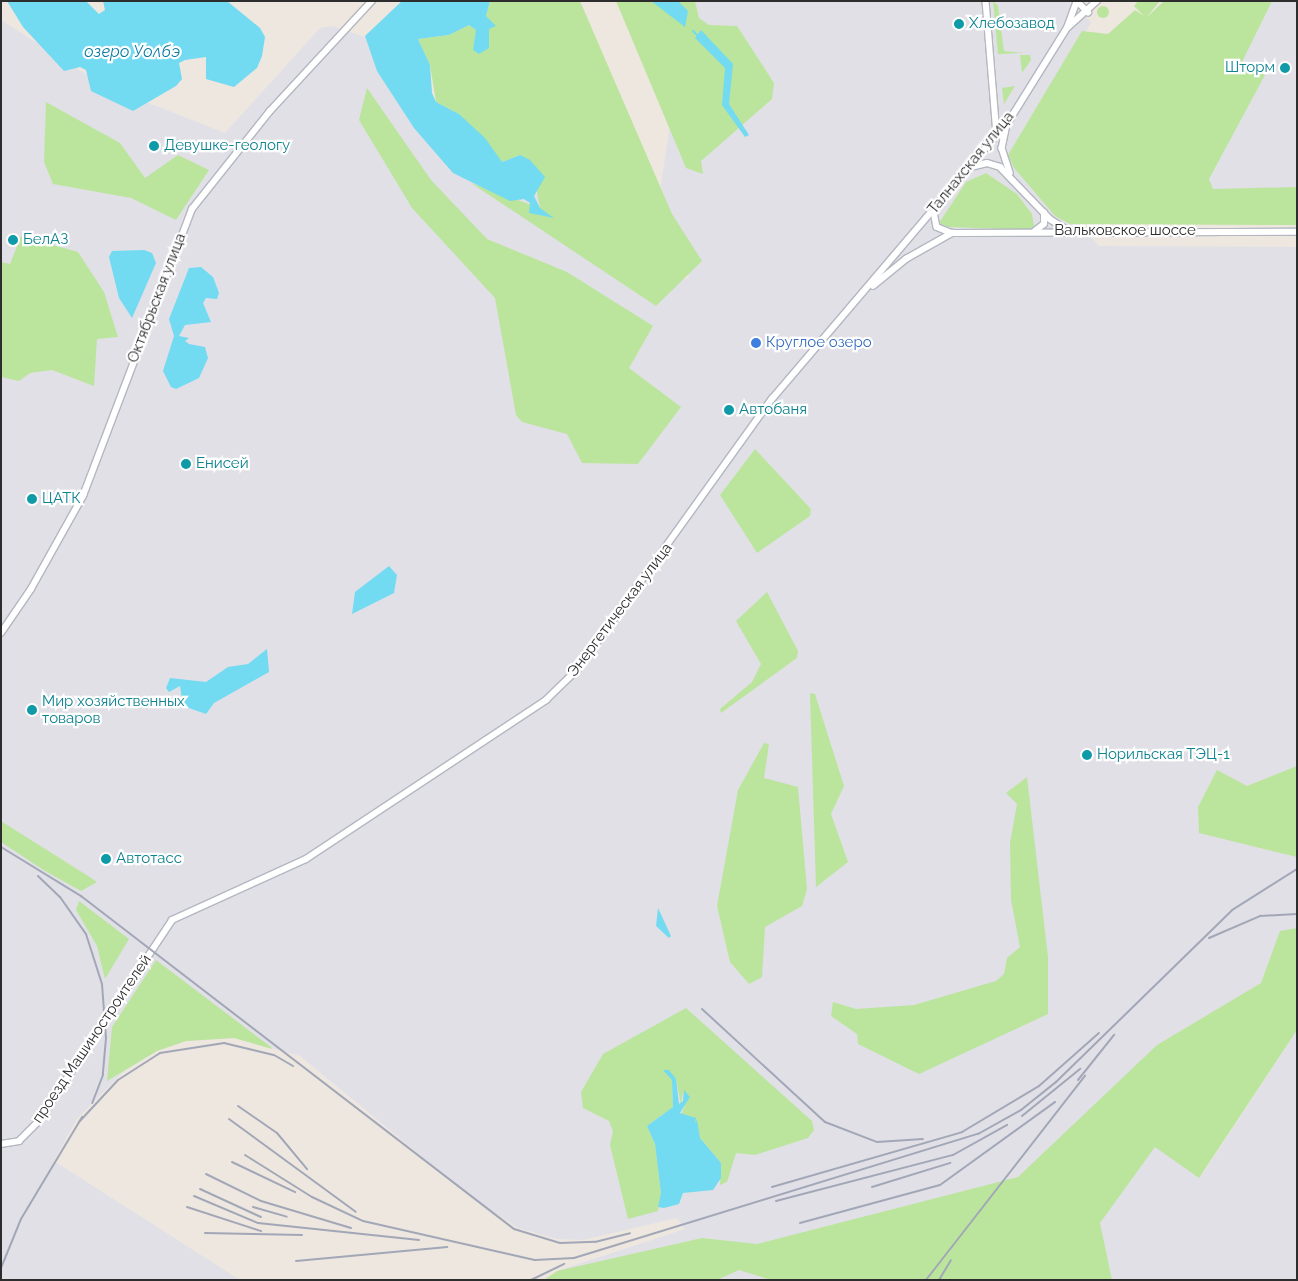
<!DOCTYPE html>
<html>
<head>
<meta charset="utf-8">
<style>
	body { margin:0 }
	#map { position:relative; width:1298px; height:1281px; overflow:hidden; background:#eee7df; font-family:Raleway,sans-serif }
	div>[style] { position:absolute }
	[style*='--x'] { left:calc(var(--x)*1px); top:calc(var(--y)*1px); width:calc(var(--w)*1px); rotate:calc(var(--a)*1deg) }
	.industrial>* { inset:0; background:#e1e0e7 }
	.green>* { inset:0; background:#bbe59c }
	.round { border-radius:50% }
	.water>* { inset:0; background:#72daf1 }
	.stream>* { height:2px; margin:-1px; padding:0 1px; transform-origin:1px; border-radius:1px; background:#72daf1 }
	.roads { filter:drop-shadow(1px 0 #b3b7c0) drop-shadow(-1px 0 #b3b7c0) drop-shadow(0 1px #b3b7c0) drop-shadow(0 -1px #b3b7c0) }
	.secondary>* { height:5.5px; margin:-2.75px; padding:0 2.75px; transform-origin:2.75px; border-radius:2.75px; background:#fff }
	.rail>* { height:2px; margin:-1px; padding:0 1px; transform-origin:1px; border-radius:1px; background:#a2a7b7 }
	.dots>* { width:14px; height:14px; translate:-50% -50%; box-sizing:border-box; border:2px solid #fff; border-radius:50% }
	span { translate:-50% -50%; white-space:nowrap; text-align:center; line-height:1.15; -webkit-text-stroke:4.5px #fff; paint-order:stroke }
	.culture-label { font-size:15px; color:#0d838f }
	.left { translate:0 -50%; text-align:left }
	.right { translate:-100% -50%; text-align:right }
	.street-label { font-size:15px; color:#2d2d2d }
	.shop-label { font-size:15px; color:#366cbe }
	.water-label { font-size:16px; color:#0b7ba3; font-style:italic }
	.frame { position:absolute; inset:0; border:2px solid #2d2d2d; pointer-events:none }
</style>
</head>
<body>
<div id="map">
	<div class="industrial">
		<div style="clip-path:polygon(679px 1px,1068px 1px,1091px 22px,1023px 159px,1099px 246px,1297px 247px,1297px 970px,1200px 1178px,1297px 1030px,1297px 1280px,563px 1280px,557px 1271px,685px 1229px,677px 1218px,583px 1240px,557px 1239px,518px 1228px,471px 1197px,300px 1056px,234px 1038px,186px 1041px,157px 1051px,123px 1072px,76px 1120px,54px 1161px,240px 1280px,1px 1280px,1px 20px,103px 85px,225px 133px,320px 28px,333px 26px,370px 39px,648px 297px,689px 277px,658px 204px,675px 93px)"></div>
		<div style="clip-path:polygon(1244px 1px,1297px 1px,1297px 197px,1198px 197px,1224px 59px)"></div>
	</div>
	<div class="green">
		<div style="clip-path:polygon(490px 1px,580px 1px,672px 214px,702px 261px,656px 306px,471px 183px,540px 208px,532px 167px,520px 155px,502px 162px,459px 114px,436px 102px,430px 65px,418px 39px,449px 35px,469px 25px,476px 30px,478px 40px,489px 29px,486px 16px)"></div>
		<div style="clip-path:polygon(616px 1px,695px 1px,699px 18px,709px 25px,737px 26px,774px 83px,772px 99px,701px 161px,703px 174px,686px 168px)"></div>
		<div style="clip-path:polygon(993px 1px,998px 6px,1004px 51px,1024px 53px,998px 54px)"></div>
		<div style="clip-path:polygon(1138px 1px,1160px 1px,1146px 18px,1164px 1px,1272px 1px,1242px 62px,1265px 75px,1209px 179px,1213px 189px,1297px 187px,1297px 225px,1070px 224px,1055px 216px,1014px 168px,1008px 155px,1082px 31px,1108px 34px,1135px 10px,1144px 16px,1134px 6px)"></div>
		<div class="round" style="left:1097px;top:6px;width:12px;height:12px"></div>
		<div style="clip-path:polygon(1020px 55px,1030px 55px,1031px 60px,1022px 73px)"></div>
		<div style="clip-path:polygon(1015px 86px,1004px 104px,1002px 88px)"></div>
		<div style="clip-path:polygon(367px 88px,431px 180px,487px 239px,567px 272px,653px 326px,629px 368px,681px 407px,638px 464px,582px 463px,567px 434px,522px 422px,516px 415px,495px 298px,412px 208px,359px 120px)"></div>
		<div style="clip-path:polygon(46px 102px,120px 143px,145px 178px,178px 155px,209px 170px,176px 220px,131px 198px,53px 184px,44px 162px)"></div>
		<div style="clip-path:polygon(986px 173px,1017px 194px,1032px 214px,1034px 226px,1029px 230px,948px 227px,939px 223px,966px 182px)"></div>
		<div style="clip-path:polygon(21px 236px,78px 252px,104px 292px,118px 337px,97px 339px,94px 386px,52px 370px,30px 373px,19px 381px,1px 377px,1px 262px,10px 264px)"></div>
		<div style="clip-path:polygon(755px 449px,811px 509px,810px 516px,757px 553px,720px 495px)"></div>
		<div style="clip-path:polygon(767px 592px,798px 651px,797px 658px,721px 713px,720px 709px,752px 682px,761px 664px,736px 621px)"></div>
		<div style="clip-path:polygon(810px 693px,815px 694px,844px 786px,831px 814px,848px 862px,816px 887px)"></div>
		<div style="clip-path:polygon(764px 743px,769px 744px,764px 778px,798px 787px,807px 889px,802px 906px,765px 927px,762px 977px,749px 984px,730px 962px,717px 906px,738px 790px)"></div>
		<div style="clip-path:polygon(1297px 766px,1297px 857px,1199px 833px,1198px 807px,1217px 770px,1247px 786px)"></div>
		<div style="clip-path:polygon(1027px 777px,1048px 957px,1048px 1014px,919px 1074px,858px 1044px,857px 1034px,831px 1016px,833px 1002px,856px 1009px,914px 1005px,996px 981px,1004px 974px,1007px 958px,1020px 947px,1011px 900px,1010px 843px,1017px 804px,1006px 793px)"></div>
		<div style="clip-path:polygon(1px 821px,88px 876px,97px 882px,81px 891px,45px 871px,1px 842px)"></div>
		<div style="clip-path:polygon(79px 901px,129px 939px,105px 979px,97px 946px,76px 910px)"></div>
		<div style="clip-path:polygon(1297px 928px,1297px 1030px,1199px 1178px,1155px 1147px,1100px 1223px,1112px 1280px,771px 1280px,739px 1270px,717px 1280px,544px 1280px,557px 1271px,702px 1238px,757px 1244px,1018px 1177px,1157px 1045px,1261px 983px,1280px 931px)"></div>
		<div style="clip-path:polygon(156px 960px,271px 1047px,272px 1049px,234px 1038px,186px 1041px,157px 1051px,107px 1081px,112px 1027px)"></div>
		<div style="clip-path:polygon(686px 1008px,812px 1121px,814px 1130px,808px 1138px,755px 1155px,736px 1153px,727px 1182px,720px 1185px,721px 1163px,700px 1138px,692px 1118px,681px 1115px,686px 1103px,683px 1092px,681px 1105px,676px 1079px,667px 1073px,672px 1080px,673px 1107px,647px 1126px,655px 1144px,661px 1193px,658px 1211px,628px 1219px,610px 1145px,613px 1131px,609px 1121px,583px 1108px,581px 1092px,603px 1054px)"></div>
	</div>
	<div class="water">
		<div style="clip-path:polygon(7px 1px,86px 1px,99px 14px,105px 10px,103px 1px,227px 1px,260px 28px,265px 37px,262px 56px,257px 68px,234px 87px,206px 79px,206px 57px,185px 60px,179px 63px,182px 79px,176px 86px,133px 111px,91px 91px,86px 70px,80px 67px,64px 71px,23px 27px)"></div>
		<div style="clip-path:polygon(402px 1px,490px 1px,486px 16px,496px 26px,489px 29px,489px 48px,479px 54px,473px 50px,476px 30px,469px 25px,449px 35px,418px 39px,430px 65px,432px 93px,436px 102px,459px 114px,485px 138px,502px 162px,520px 155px,530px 160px,545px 177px,534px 196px,540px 208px,554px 218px,529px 213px,530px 203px,524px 199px,510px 201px,453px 173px,414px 128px,377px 71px,365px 36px)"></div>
		<div style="clip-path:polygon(651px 1px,678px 1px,688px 11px,685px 27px)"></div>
		<div style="clip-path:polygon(701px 30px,733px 64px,729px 104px,749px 135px,745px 137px,722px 105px,725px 68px,695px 38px)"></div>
		<div style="clip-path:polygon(144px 250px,152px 253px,156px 263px,132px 318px,119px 298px,109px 257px,112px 251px)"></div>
		<div style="clip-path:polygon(201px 267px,213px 277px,219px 293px,217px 299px,206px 298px,203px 303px,211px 322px,185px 325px,179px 336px,189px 338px,185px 341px,189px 344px,205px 347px,208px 358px,199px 378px,176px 389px,171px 387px,163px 371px,174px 336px,169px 319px,189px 268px)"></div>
		<div style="clip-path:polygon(389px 566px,397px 575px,394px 593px,352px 614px,355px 592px)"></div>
		<div style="clip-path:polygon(267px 649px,269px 672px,214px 703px,206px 714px,183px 706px,180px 686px,169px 692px,166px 688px,170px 678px,206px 682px,228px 667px,248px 664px)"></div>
		<div style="clip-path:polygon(658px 908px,671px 936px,669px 938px,656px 926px)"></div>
		<div style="clip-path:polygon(663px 1070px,669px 1070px,676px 1079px,679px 1104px,683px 1101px,684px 1090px,690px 1097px,680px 1113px,696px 1118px,695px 1123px,697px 1120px,700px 1138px,721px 1163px,721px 1178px,713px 1190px,683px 1193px,679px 1204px,664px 1208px,658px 1207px,661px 1193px,655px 1144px,647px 1126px,673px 1107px,672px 1080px)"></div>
	</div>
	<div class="stream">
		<div style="--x:693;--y:31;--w:8;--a:45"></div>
	</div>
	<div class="roads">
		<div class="secondary">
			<div style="--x:986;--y:1;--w:133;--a:85.3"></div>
			<div style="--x:1077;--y:1;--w:16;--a:45"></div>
			<div style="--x:1067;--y:28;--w:40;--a:-42"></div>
			<div style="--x:1007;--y:125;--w:24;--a:102"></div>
			<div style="--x:1002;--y:148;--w:26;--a:72"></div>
			<div style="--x:971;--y:167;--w:16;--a:-14"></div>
			<div style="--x:987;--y:163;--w:14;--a:17"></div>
			<div style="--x:1000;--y:167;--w:72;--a:46.1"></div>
			<div style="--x:1050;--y:219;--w:20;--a:33"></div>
			<div style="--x:934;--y:212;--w:15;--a:79"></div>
			<div style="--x:937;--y:227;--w:16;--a:22"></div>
			<div style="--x:952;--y:233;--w:345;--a:-0.2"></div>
			<div style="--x:1035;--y:231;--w:11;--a:-38"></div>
			<div style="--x:1044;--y:224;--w:11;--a:-90"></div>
			<div style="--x:873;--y:286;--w:43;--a:-39.3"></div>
			<div style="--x:906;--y:259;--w:53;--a:-29.5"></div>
			<div style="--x:1;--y:633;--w:53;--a:-55.7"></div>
			<div style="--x:31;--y:589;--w:107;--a:-60.8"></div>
			<div style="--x:83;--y:496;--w:307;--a:-69.2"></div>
			<div style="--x:192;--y:209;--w:125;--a:-51.5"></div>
			<div style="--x:270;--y:111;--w:150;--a:-47.2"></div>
			<div style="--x:1;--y:1144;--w:18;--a:-9"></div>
			<div style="--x:19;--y:1141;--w:27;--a:-45"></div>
			<div style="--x:38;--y:1122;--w:242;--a:-56.4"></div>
			<div style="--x:172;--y:920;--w:147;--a:-24.5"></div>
			<div style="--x:306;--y:859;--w:288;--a:-33.5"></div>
			<div style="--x:546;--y:700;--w:43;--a:-44.1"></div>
			<div style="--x:577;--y:670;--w:334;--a:-54.3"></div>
			<div style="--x:772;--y:399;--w:365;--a:-49.6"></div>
			<div style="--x:1009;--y:121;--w:110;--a:-58.1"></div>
			<div style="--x:1067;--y:28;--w:29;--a:-70"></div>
		</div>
	</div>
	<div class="rail">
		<div style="--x:1;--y:847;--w:94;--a:31.5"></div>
		<div style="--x:81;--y:896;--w:546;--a:37.56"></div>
		<div style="--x:514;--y:1229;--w:48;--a:16.9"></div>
		<div style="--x:560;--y:1243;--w:35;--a:-2"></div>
		<div style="--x:595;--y:1242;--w:36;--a:-14"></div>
		<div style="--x:38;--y:876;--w:30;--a:44"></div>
		<div style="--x:60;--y:897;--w:45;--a:54.9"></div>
		<div style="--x:86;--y:934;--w:52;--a:72.3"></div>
		<div style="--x:102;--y:984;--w:54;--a:85.8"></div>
		<div style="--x:106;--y:1038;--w:37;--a:95"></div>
		<div style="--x:103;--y:1075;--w:30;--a:111"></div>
		<div style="--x:1209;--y:938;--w:56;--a:-23.3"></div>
		<div style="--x:1260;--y:916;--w:37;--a:-3"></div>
		<div style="--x:702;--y:1009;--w:167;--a:42.6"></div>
		<div style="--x:825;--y:1122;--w:56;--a:21"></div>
		<div style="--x:877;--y:1142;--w:46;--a:-3.7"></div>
		<div style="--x:1078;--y:1080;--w:58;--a:-51.3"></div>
		<div style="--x:238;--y:1106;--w:47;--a:34.7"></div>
		<div style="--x:277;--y:1133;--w:47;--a:50.2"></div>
		<div style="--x:1022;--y:1116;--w:75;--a:-39"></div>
		<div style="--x:229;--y:1119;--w:157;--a:36.2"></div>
		<div style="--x:79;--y:1122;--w:57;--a:-47.1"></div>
		<div style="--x:118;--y:1080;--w:50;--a:-32.7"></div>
		<div style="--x:160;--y:1053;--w:65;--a:-8.9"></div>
		<div style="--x:224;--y:1043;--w:51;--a:13.5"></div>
		<div style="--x:274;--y:1055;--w:22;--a:30"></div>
		<div style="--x:245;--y:1155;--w:79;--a:32.1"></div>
		<div style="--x:312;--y:1197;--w:56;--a:25.2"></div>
		<div style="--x:363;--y:1221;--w:176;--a:12.8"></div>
		<div style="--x:535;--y:1260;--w:39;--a:-3"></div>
		<div style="--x:574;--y:1258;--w:423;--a:-17.1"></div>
		<div style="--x:978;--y:1134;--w:49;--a:-29.2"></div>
		<div style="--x:1021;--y:1110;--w:45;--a:-38.7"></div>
		<div style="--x:1056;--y:1082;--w:246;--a:-44.3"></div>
		<div style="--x:1232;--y:910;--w:77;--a:-32.2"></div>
		<div style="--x:232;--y:1162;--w:70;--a:25.5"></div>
		<div style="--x:206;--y:1174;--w:61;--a:26.1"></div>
		<div style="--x:261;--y:1201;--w:94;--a:16.7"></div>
		<div style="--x:772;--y:1187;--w:198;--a:-16.1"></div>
		<div style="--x:962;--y:1132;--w:90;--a:-30.9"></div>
		<div style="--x:1039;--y:1086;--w:80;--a:-41.5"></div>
		<div style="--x:872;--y:1187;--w:82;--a:-17.1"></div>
		<div style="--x:200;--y:1189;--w:67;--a:24.7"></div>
		<div style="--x:194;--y:1196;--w:69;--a:22.9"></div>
		<div style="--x:258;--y:1223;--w:162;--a:6"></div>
		<div style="--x:776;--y:1201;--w:183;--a:-14.6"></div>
		<div style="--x:953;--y:1155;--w:62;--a:-29.1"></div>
		<div style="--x:187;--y:1207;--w:78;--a:18"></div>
		<div style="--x:253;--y:1207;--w:35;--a:16"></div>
		<div style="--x:800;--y:1223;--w:145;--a:-15.2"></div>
		<div style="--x:940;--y:1185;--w:142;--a:-35.8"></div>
		<div style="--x:205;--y:1233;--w:97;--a:1.2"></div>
		<div style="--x:296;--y:1261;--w:152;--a:-5.3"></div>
		<div style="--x:1;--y:1268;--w:53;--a:-67.8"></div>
		<div style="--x:21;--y:1219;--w:119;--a:-59.1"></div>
		<div style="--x:531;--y:1280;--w:37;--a:-26"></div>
		<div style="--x:926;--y:1280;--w:259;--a:-52.1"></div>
		<div style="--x:939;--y:1280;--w:23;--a:-59"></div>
	</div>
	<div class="dots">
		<div style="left:959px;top:24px;background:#0f9aa8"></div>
		<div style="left:1285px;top:68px;background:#0f9aa8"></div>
		<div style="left:154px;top:146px;background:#0f9aa8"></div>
		<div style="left:13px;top:240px;background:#0f9aa8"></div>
		<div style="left:756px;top:343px;background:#3f7fe0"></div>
		<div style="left:729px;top:410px;background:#0f9aa8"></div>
		<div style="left:186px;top:464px;background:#0f9aa8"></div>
		<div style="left:32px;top:499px;background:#0f9aa8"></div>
		<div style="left:32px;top:710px;background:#0f9aa8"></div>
		<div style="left:1087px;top:755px;background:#0f9aa8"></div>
		<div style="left:106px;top:859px;background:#0f9aa8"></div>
	</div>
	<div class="culture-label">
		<span class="left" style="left:969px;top:24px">Хлебозавод</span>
		<span class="right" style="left:1275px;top:68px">Шторм</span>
		<span class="left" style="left:164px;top:146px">Девушке-геологу</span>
		<span class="left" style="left:23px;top:240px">БелАЗ</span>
		<span class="left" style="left:739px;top:410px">Автобаня</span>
		<span class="left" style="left:196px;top:464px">Енисей</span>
		<span class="left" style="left:42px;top:499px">ЦАТК</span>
		<span class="left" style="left:42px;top:710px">Мир хозяйственных<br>товаров</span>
		<span class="left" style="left:1097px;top:755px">Норильская ТЭЦ-1</span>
		<span class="left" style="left:116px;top:859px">Автотасс</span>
	</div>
	<div class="street-label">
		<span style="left:971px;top:163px;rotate:-51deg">Талнахская улица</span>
		<span style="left:1125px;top:231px">Вальковское шоссе</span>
		<span style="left:157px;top:298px;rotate:-69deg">Октябрьская улица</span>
		<span style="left:620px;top:610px;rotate:-53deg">Энергетическая улица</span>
		<span style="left:92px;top:1039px;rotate:-56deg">проезд Машиностроителей</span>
	</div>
	<div class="shop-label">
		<span class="left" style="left:766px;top:343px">Круглое озеро</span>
	</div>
	<div class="water-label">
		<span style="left:132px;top:52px">озеро Уолбэ</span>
	</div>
	<div class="frame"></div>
</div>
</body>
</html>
